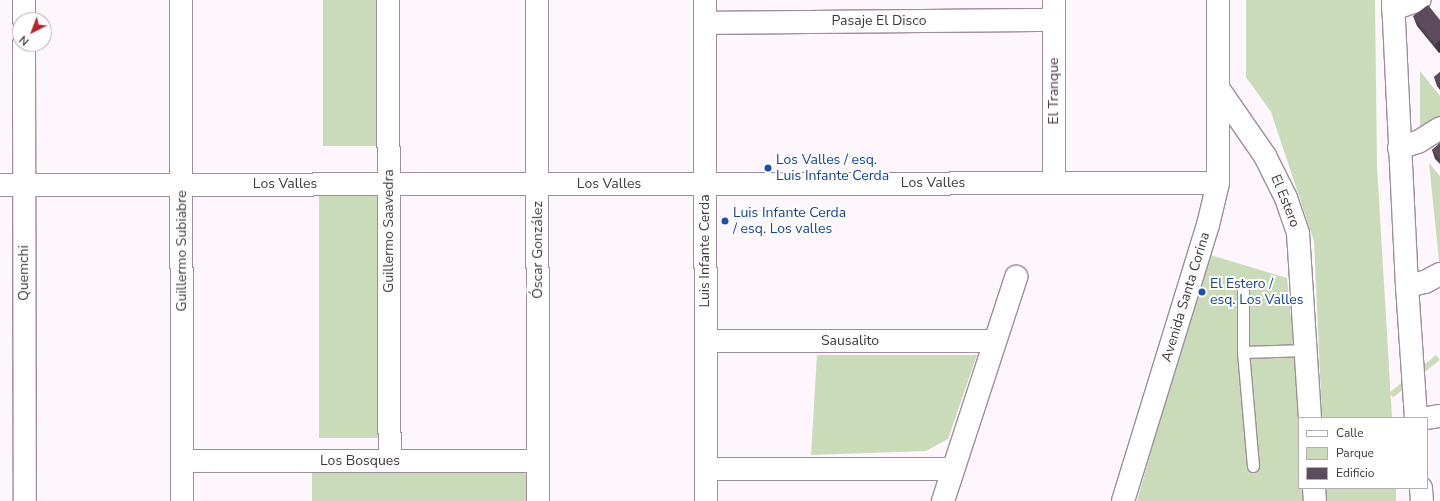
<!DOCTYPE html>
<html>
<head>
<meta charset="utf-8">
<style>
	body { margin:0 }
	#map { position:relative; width:1440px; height:501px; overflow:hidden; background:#fef6fd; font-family:"Nunito Sans",sans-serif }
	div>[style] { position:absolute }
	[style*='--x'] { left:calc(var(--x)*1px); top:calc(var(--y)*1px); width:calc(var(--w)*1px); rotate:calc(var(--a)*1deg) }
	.green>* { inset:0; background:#c9dbb8; transform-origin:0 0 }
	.roads { filter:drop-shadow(1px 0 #9f8d9d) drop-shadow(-1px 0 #9f8d9d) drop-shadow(0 1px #9f8d9d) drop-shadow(0 -1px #9f8d9d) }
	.service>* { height:11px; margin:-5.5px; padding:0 5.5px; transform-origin:5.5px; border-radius:5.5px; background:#fff }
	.minor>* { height:22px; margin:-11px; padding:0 11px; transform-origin:11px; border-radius:11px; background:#fff }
	.tertiary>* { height:22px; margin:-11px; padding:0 11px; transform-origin:11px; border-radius:11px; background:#fff }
	.wall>* { inset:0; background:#50424f }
	.shaded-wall>* { inset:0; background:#413640 }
	.building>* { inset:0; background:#5d4d5c }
	.dots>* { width:11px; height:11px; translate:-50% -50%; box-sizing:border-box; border:2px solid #fff; border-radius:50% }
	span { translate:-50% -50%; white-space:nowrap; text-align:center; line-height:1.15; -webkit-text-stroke:4px #fff; paint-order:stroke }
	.street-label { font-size:14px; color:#3f373e }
	.transit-label { font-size:14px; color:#164399 }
	.left { translate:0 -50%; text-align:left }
	.legend { position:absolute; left:1298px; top:417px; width:130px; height:72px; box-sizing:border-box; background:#fff; border:1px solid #b2afb2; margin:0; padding:5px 7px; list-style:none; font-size:12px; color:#3f373e }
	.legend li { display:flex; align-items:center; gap:8px; height:20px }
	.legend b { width:20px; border:1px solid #b2afb2 }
	.north { position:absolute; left:12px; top:12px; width:40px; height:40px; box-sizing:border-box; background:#fff; border:1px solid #b2afb2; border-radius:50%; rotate:222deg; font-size:11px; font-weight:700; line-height:16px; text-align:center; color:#3f373e }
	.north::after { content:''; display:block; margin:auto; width:14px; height:18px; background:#b6252c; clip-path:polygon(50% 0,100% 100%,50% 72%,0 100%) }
</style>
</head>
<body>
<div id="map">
	<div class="green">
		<div style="left:323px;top:0;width:57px;height:146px"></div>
		<div style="clip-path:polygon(1246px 0,1375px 0,1377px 166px,1392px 418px,1322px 418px,1314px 241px,1271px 112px,1246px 77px)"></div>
		<div style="clip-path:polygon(1420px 71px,1440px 96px,1440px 116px,1420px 132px)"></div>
		<div style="clip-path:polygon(1429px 163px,1440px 176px,1440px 270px)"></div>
		<div style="left:319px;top:193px;width:63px;height:245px"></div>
		<div style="clip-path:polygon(1207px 254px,1287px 278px,1301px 418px,1299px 488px,1305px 488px,1306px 501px,1137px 501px)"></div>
		<div style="clip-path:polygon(817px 355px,977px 355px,948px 439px,926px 451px,811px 455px)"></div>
		<div style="left:1436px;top:355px;width:6px;height:60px;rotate:51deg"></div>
		<div style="left:526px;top:471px;width:30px;height:214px;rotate:90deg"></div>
		<div style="left:1326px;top:488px;width:70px;height:13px"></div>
	</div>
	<div class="roads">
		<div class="service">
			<div style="--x:1243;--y:352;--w:62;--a:-90"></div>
			<div style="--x:1253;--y:466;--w:114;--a:-95"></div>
			<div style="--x:1243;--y:352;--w:64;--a:-1.8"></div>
		</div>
		<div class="minor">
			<div style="--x:181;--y:0;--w:501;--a:89.89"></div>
			<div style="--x:388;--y:0;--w:461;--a:89.8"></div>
			<div style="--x:537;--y:0;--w:501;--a:89.89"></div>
			<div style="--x:1054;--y:0;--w:183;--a:90"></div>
			<div style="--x:1393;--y:9;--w:28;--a:-19"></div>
			<div style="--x:24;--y:20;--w:20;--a:-90"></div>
			<div style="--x:705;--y:23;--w:349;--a:-0.5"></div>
			<div style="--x:24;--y:44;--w:457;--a:89.9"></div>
			<div style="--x:1218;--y:88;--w:83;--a:55.3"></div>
			<div style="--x:1265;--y:156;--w:47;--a:63.4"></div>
			<div style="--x:1286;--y:198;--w:37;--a:71"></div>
			<div style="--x:1298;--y:233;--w:185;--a:86.3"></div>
			<div style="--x:1399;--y:148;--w:20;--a:-18"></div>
			<div style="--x:1418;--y:142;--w:26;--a:-32"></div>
			<div style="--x:0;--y:185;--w:1218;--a:-0.09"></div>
			<div style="--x:1407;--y:286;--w:18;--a:-13"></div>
			<div style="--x:1425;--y:282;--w:17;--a:-28"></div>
			<div style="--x:706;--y:341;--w:289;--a:0"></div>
			<div style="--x:1427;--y:418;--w:13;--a:-9"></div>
			<div style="--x:182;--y:461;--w:356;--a:0"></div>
			<div style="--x:706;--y:469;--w:247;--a:0"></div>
			<div style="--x:1314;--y:488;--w:13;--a:86"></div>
			<div style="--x:943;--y:501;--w:236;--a:-71.9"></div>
			<div style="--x:1123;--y:501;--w:289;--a:-72.9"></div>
			<div style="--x:1208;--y:225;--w:43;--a:-76.6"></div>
			<div style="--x:1218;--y:183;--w:183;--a:-90"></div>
		</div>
		<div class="tertiary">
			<div style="--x:705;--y:0;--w:501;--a:89.89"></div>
			<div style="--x:1393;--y:0;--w:286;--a:87.2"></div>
			<div style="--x:1407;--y:286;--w:132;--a:86.1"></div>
			<div style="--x:1421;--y:488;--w:13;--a:86"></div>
		</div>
	</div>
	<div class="wall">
		<div style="clip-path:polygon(1413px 16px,1440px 20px,1440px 52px,1439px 53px,1417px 26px)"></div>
		<div style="clip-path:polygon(1440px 72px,1440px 90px,1437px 86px,1434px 77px)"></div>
		<div style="clip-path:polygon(1440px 143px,1440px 164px,1435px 159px,1432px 150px)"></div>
	</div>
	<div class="shaded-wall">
		<div style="clip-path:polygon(1440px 40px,1440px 52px,1439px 53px,1435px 44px)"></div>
	</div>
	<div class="building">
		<div style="clip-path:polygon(1428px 5px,1440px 20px,1440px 40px,1435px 44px,1413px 16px)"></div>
		<div style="clip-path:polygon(1440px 72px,1440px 84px,1434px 77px)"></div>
		<div style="clip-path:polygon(1440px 143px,1440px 159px,1432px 150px)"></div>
	</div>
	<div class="dots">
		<div style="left:768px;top:168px;background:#1a4fb4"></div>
		<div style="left:725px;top:221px;background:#1a4fb4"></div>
		<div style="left:1202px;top:292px;background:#1a4fb4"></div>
	</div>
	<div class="street-label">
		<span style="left:879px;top:21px">Pasaje El Disco</span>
		<span style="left:1054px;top:91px;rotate:-90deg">El Tranque</span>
		<span style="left:933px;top:183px">Los Valles</span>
		<span style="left:285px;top:184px">Los Valles</span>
		<span style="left:609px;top:184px">Los Valles</span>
		<span style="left:1285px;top:201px;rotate:68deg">El Estero</span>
		<span style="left:389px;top:231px;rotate:-90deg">Guillermo Saavedra</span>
		<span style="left:538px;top:250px;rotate:-90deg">Óscar González</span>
		<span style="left:182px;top:251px;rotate:-90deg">Guillermo Subiabre</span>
		<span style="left:705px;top:251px;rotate:-90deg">Luis Infante Cerda</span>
		<span style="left:24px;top:273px;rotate:-90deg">Quemchi</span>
		<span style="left:1186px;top:297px;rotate:-73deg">Avenida Santa Corina</span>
		<span style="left:850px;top:341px">Sausalito</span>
		<span style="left:360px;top:461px">Los Bosques</span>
	</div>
	<div class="transit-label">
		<span class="left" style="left:776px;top:168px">Los Valles / esq.<br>Luis Infante Cerda</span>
		<span class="left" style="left:733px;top:221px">Luis Infante Cerda<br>/ esq. Los valles</span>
		<span class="left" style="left:1210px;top:292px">El Estero /<br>esq. Los Valles</span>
	</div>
	<ul class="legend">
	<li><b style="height:5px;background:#fff"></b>Calle</li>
	<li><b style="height:11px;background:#c9dbb8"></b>Parque</li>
	<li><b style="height:11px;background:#5d4d5c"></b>Edificio</li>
	</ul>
	<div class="north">N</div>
</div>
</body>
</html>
